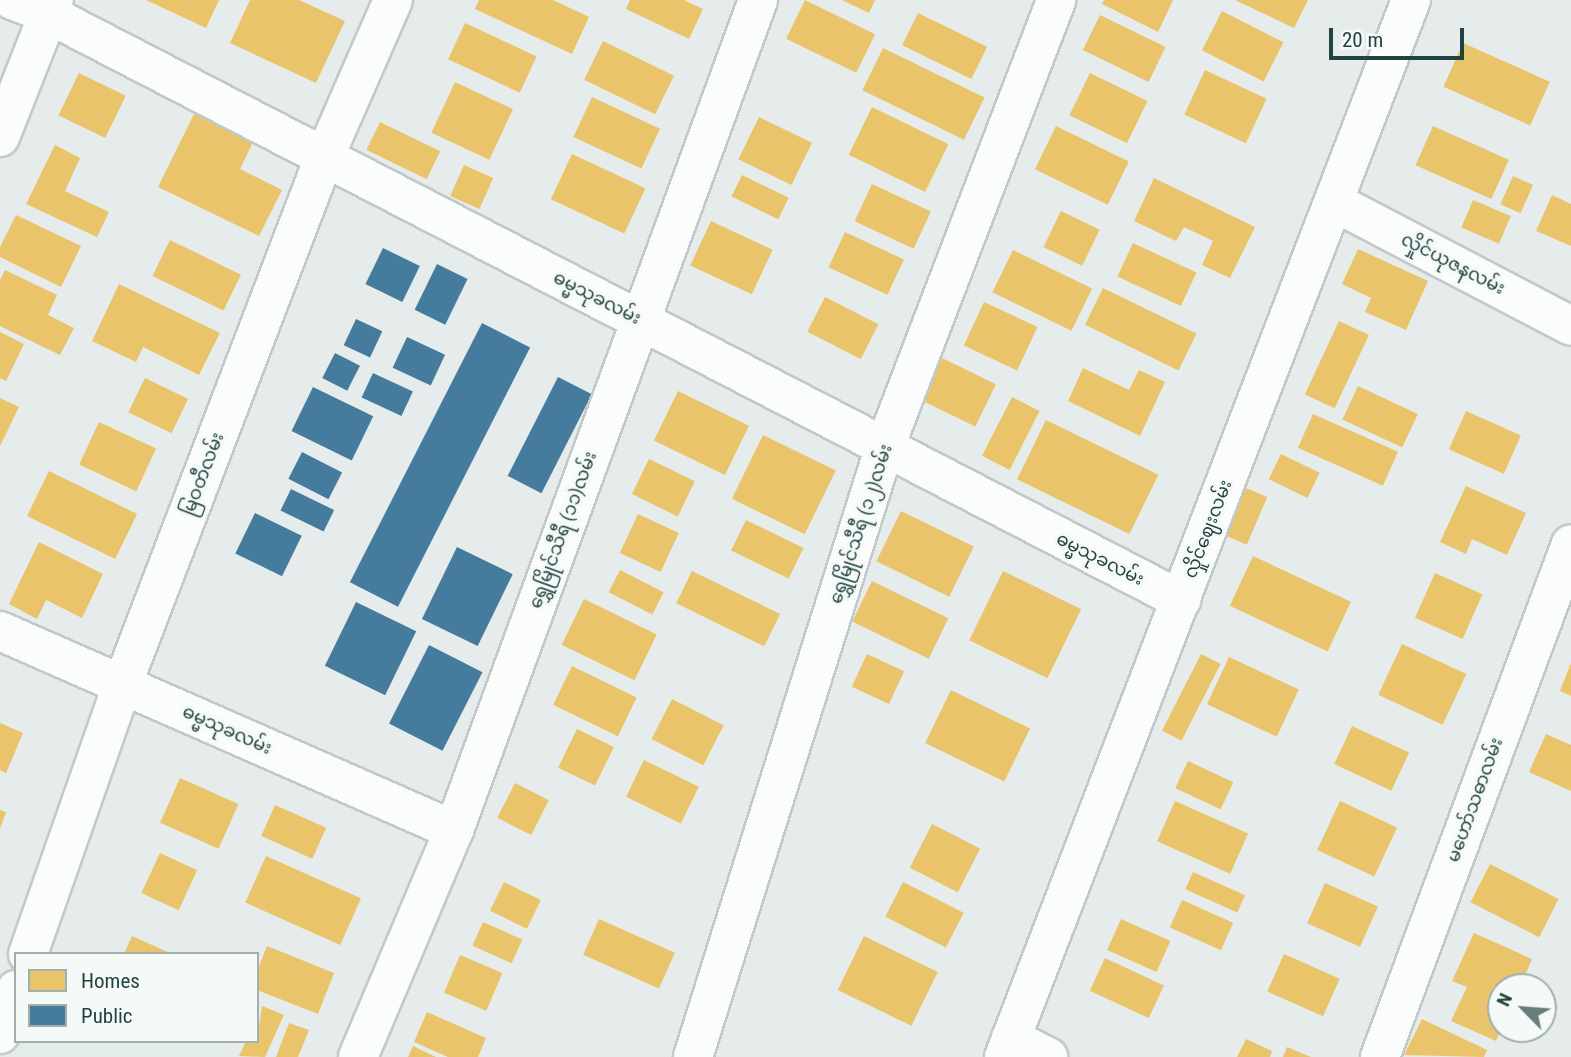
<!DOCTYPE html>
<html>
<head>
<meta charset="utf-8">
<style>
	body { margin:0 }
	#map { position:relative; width:1571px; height:1057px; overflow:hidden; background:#e6eceb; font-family:"Roboto Condensed","Noto Sans Myanmar",sans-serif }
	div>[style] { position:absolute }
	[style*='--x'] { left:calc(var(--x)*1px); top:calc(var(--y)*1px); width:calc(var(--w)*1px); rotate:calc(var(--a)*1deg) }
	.homes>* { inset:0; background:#e9c46a; transform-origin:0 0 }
	.public>* { inset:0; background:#457b9d; transform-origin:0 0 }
	.roads { filter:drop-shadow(2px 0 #c3c9c8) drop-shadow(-2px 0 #c3c9c8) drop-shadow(0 2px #c3c9c8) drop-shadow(0 -2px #c3c9c8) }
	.street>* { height:38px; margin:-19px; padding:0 19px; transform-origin:19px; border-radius:19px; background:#fbfcfc }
	.secondary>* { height:38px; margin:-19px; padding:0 19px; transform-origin:19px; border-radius:19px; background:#fbfcfc }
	span { translate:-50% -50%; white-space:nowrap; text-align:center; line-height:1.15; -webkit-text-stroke:7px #f5faf9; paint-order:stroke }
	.street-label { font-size:18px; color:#21423f }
	.legend { position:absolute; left:14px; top:952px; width:245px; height:91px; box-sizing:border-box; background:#f5faf9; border:2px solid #a0b0af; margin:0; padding:9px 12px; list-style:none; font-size:21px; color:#21423f }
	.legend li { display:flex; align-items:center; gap:14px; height:35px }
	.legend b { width:35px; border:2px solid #a0b0af }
	.north { position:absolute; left:1487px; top:973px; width:70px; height:70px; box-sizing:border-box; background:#f5faf9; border:2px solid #a0b0af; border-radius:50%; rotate:295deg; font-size:19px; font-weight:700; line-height:28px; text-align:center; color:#21423f }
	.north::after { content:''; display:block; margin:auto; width:24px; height:32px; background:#667e7b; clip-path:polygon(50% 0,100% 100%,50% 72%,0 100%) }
	.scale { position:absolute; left:1329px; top:28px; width:135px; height:32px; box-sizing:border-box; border:4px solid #21423f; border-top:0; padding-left:9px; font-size:21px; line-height:24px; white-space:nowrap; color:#21423f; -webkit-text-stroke:5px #f5faf9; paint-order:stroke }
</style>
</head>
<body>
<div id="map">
	<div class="homes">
		<div style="clip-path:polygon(146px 0,219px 0,206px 28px)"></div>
		<div style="clip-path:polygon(250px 0,299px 0,345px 21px,316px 83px,230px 43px)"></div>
		<div style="clip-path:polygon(479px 0,553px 0,589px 17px,572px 54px,475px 9px)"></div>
		<div style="clip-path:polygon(630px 0,684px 0,703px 9px,689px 39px,626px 9px)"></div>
		<div style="left:805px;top:0;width:78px;height:43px;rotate:26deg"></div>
		<div style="clip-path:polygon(842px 0,875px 0,869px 13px)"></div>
		<div style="clip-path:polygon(1104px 0,1173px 0,1158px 32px,1102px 4px)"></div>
		<div style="clip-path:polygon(1235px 0,1308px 0,1294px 28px)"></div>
		<div style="left:1222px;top:11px;width:69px;height:44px;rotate:27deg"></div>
		<div style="left:918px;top:13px;width:77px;height:36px;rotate:26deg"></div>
		<div style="left:1100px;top:15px;width:73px;height:39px;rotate:26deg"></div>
		<div style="left:465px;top:23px;width:79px;height:40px;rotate:25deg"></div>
		<div style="left:603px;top:41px;width:79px;height:43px;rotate:26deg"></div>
		<div style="left:1463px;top:43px;width:95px;height:48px;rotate:24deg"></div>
		<div style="left:883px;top:48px;width:113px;height:47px;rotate:26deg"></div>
		<div style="left:1205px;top:70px;width:68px;height:49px;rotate:25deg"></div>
		<div style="left:79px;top:73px;width:52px;height:47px;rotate:26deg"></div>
		<div style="left:1090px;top:73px;width:64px;height:47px;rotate:26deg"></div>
		<div style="left:455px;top:82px;width:64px;height:56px;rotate:25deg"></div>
		<div style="left:592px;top:97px;width:75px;height:44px;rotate:25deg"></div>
		<div style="left:872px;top:107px;width:85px;height:53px;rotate:26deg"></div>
		<div style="clip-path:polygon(194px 114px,253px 142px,240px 169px,282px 190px,259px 236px,158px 187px)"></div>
		<div style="left:759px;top:117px;width:59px;height:47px;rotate:26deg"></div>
		<div style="left:380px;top:122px;width:67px;height:31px;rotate:26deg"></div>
		<div style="left:1056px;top:126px;width:81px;height:48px;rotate:26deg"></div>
		<div style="left:1433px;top:126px;width:83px;height:43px;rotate:24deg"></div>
		<div style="clip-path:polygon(55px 145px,80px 158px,65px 191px,109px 212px,97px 237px,26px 204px)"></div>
		<div style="left:572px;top:154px;width:81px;height:50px;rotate:25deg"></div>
		<div style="left:464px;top:165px;width:32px;height:34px;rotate:24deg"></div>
		<div style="left:742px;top:175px;width:52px;height:24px;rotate:26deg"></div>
		<div style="left:1513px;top:176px;width:22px;height:31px;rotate:24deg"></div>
		<div style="clip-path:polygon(1154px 178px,1255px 227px,1230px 278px,1202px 265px,1213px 241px,1184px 227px,1176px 241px,1134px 221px)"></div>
		<div style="left:872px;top:184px;width:65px;height:41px;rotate:25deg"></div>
		<div style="clip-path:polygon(1552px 195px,1571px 204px,1571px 246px,1536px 231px)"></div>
		<div style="left:1473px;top:200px;width:41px;height:30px;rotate:23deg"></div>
		<div style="left:1061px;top:211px;width:43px;height:40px;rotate:26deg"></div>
		<div style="clip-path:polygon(16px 215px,81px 246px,61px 287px,0 257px,0 247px)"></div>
		<div style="left:711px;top:221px;width:68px;height:49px;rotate:25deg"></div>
		<div style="left:845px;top:232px;width:65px;height:39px;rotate:25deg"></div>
		<div style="left:170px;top:240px;width:79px;height:40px;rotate:26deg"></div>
		<div style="left:1133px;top:243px;width:70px;height:37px;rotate:25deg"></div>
		<div style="clip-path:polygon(1358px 249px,1428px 281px,1406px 330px,1365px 312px,1371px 298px,1342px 284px)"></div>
		<div style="left:1013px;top:250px;width:88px;height:47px;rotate:26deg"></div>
		<div style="clip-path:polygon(5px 270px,57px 295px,48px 315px,74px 328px,60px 355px,0 326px,0 280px)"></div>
		<div style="clip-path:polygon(119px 284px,220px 333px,199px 375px,143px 347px,136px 362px,92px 341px)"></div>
		<div style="left:1103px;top:288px;width:104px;height:41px;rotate:26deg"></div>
		<div style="left:825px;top:297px;width:60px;height:39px;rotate:27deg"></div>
		<div style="left:984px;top:302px;width:59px;height:48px;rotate:25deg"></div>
		<div style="left:1339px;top:321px;width:33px;height:81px;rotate:25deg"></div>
		<div style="clip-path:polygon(0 332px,24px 344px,6px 381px,0 378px)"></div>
		<div style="left:942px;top:358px;width:60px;height:47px;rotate:26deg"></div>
		<div style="clip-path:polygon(1083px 368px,1129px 390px,1139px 370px,1165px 382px,1140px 436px,1068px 401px)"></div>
		<div style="left:145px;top:378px;width:48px;height:38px;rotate:26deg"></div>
		<div style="left:1358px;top:386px;width:66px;height:37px;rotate:25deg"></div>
		<div style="left:678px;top:391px;width:79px;height:55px;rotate:26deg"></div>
		<div style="left:1012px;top:397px;width:31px;height:66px;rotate:27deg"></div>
		<div style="clip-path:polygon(0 398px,19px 407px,0 446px)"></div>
		<div style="left:1466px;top:411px;width:60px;height:42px;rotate:24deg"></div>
		<div style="left:1313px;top:414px;width:93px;height:37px;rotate:24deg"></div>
		<div style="left:1046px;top:420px;width:125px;height:66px;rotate:26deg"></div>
		<div style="left:99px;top:422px;width:63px;height:47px;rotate:25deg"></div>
		<div style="left:763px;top:435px;width:81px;height:71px;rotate:26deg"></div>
		<div style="left:1281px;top:454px;width:43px;height:28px;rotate:26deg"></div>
		<div style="left:649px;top:459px;width:51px;height:39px;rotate:26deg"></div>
		<div style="left:49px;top:471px;width:98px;height:50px;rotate:26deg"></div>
		<div style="clip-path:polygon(1466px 486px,1526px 513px,1507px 555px,1472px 539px,1466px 554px,1440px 542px)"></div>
		<div style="left:1246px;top:488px;width:23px;height:52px;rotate:23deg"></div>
		<div style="left:901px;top:511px;width:81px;height:56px;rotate:26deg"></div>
		<div style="left:638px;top:514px;width:45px;height:43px;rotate:25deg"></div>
		<div style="left:746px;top:520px;width:64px;height:34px;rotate:26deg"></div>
		<div style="clip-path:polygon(39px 542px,103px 574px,82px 618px,46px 600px,37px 619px,9px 604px)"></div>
		<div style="left:1253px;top:556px;width:108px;height:55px;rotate:25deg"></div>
		<div style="left:620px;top:570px;width:49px;height:25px;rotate:27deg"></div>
		<div style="left:692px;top:571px;width:98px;height:36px;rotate:26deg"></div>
		<div style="left:1003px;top:571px;width:87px;height:77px;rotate:26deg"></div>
		<div style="left:1435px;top:573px;width:52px;height:49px;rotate:24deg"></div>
		<div style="left:872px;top:581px;width:85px;height:45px;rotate:26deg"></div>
		<div style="left:584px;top:599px;width:81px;height:51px;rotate:26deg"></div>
		<div style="left:1402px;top:644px;width:71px;height:56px;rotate:25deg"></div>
		<div style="left:867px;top:654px;width:41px;height:36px;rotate:25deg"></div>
		<div style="left:1201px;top:654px;width:22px;height:86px;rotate:27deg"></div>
		<div style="left:1229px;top:657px;width:77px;height:52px;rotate:25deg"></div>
		<div style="clip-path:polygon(1571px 663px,1571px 696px,1560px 691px)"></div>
		<div style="left:572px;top:666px;width:72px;height:43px;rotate:26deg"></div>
		<div style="left:951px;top:690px;width:88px;height:59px;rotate:26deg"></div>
		<div style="left:672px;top:699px;width:58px;height:45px;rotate:27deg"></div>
		<div style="clip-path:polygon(0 723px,23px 733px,6px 773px,0 770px)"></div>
		<div style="left:1352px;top:726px;width:63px;height:42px;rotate:25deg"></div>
		<div style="left:577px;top:729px;width:41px;height:43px;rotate:26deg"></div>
		<div style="clip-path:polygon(1546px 734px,1571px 745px,1571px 791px,1529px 772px)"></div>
		<div style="left:644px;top:760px;width:61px;height:41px;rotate:26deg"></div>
		<div style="left:1188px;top:761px;width:50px;height:30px;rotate:25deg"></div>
		<div style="left:180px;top:778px;width:64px;height:49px;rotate:24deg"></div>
		<div style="left:515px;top:783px;width:38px;height:39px;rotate:27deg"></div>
		<div style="left:1175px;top:801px;width:80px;height:44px;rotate:24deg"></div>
		<div style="left:1340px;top:801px;width:63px;height:54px;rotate:25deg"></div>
		<div style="left:275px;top:805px;width:56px;height:34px;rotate:24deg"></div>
		<div style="clip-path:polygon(0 810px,6px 812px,0 828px)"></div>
		<div style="left:932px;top:824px;width:54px;height:49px;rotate:27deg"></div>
		<div style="left:160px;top:853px;width:41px;height:44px;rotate:25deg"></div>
		<div style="left:266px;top:856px;width:104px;height:51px;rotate:24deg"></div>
		<div style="left:1490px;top:864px;width:77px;height:43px;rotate:27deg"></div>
		<div style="left:1193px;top:872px;width:57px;height:19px;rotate:24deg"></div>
		<div style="left:504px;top:882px;width:41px;height:32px;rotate:26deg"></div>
		<div style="left:903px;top:882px;width:68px;height:39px;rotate:27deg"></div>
		<div style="left:1325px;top:883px;width:58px;height:44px;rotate:24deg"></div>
		<div style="left:1182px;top:900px;width:56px;height:30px;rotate:24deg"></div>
		<div style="left:599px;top:919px;width:83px;height:39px;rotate:24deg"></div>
		<div style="left:1121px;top:919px;width:54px;height:34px;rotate:24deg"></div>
		<div style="left:483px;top:922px;width:43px;height:26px;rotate:24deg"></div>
		<div style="clip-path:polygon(1474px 933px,1532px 959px,1520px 987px,1501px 987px,1501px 1029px,1496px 1041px,1451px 1021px,1467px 987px,1452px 981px)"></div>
		<div style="clip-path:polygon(132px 936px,172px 954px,124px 954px)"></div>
		<div style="left:864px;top:936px;width:82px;height:60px;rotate:26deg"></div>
		<div style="clip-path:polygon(267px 946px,334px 973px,318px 1014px,257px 990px,257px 971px)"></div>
		<div style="left:1284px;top:954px;width:61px;height:41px;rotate:24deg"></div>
		<div style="left:460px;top:955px;width:46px;height:41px;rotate:23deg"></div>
		<div style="left:1105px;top:958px;width:65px;height:36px;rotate:25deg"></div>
		<div style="clip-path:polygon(262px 1006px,284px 1015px,265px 1057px,239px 1056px,246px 1041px,257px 1041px)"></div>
		<div style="clip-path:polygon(427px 1012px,486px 1038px,478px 1057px,448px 1057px,414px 1042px)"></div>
		<div style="clip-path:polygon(1422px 1019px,1487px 1050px,1484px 1057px,1404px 1055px)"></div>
		<div style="clip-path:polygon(289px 1023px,309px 1030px,298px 1057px,276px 1057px)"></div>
		<div style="clip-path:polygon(1246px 1039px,1272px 1051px,1270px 1057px,1237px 1057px)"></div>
		<div style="clip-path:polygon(413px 1046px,436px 1057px,408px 1057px)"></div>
		<div style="clip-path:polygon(1287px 1047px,1311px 1057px,1283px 1057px)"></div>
	</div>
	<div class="public">
		<div style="left:383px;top:248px;width:41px;height:40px;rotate:26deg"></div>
		<div style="left:437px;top:264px;width:34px;height:51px;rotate:26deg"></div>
		<div style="left:356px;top:319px;width:29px;height:29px;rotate:25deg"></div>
		<div style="left:482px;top:323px;width:54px;height:291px;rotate:27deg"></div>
		<div style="left:407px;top:337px;width:42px;height:34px;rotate:25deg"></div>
		<div style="left:335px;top:353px;width:28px;height:28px;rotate:27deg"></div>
		<div style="left:373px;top:373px;width:44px;height:27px;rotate:25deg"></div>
		<div style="left:558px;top:377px;width:38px;height:111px;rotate:27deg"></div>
		<div style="left:313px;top:387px;width:67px;height:49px;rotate:26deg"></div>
		<div style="left:302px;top:452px;width:45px;height:30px;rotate:27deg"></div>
		<div style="left:291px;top:489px;width:48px;height:24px;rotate:26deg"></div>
		<div style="left:255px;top:513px;width:52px;height:45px;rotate:26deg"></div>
		<div style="left:457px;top:547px;width:62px;height:80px;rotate:26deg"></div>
		<div style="left:356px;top:602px;width:67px;height:71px;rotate:26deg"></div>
		<div style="left:429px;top:645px;width:60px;height:88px;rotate:27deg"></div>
	</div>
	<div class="roads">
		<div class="street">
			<div style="--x:12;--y:0;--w:39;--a:21"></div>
			<div style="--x:48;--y:14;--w:1276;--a:27.35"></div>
			<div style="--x:0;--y:137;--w:147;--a:-68.5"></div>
			<div style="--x:1334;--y:202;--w:267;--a:27.6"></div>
			<div style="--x:0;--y:631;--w:496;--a:23.7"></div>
			<div style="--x:28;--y:954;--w:287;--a:-70.7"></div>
			<div style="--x:123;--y:683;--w:562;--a:-69.05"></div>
			<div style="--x:324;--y:158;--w:172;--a:-66.4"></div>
			<div style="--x:0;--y:1034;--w:47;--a:-70"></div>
			<div style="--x:1011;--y:1038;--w:42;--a:27.2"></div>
			<div style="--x:358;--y:1057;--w:246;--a:-67.1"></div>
			<div style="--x:454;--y:830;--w:884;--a:-69.88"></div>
			<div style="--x:693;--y:1057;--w:637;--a:-72.56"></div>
			<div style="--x:884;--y:449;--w:481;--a:-69"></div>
			<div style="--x:1380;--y:1057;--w:547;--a:-69.58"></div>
		</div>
		<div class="secondary">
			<div style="--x:1004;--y:1057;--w:1133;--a:-68.94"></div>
		</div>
	</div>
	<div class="street-label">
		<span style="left:1453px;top:264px;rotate:27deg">လှိုင်ယုဇနလမ်း</span>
		<span style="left:597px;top:298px;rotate:27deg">ဓမ္မသုခလမ်း</span>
		<span style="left:203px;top:474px;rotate:-69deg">မြဝတီလမ်း</span>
		<span style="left:861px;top:524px;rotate:-72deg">ရွှေမြိုင်သီရီ (၁၂)လမ်း</span>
		<span style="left:1208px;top:529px;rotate:-69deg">လှိုင်ဈေးလမ်း</span>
		<span style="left:563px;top:530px;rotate:-70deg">ရွှေမြိုင်သီရီ (၁၁)လမ်း</span>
		<span style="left:1100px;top:559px;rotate:27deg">ဓမ္မသုခလမ်း</span>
		<span style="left:227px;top:730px;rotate:24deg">ဓမ္မသုခလမ်း</span>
		<span style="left:1475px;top:800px;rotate:-70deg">မဟော်သဓာလမ်း</span>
	</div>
	<ul class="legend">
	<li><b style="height:19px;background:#e9c46a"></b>Homes</li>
	<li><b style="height:19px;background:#457b9d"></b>Public</li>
	</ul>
	<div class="north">N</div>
	<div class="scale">20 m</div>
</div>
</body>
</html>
